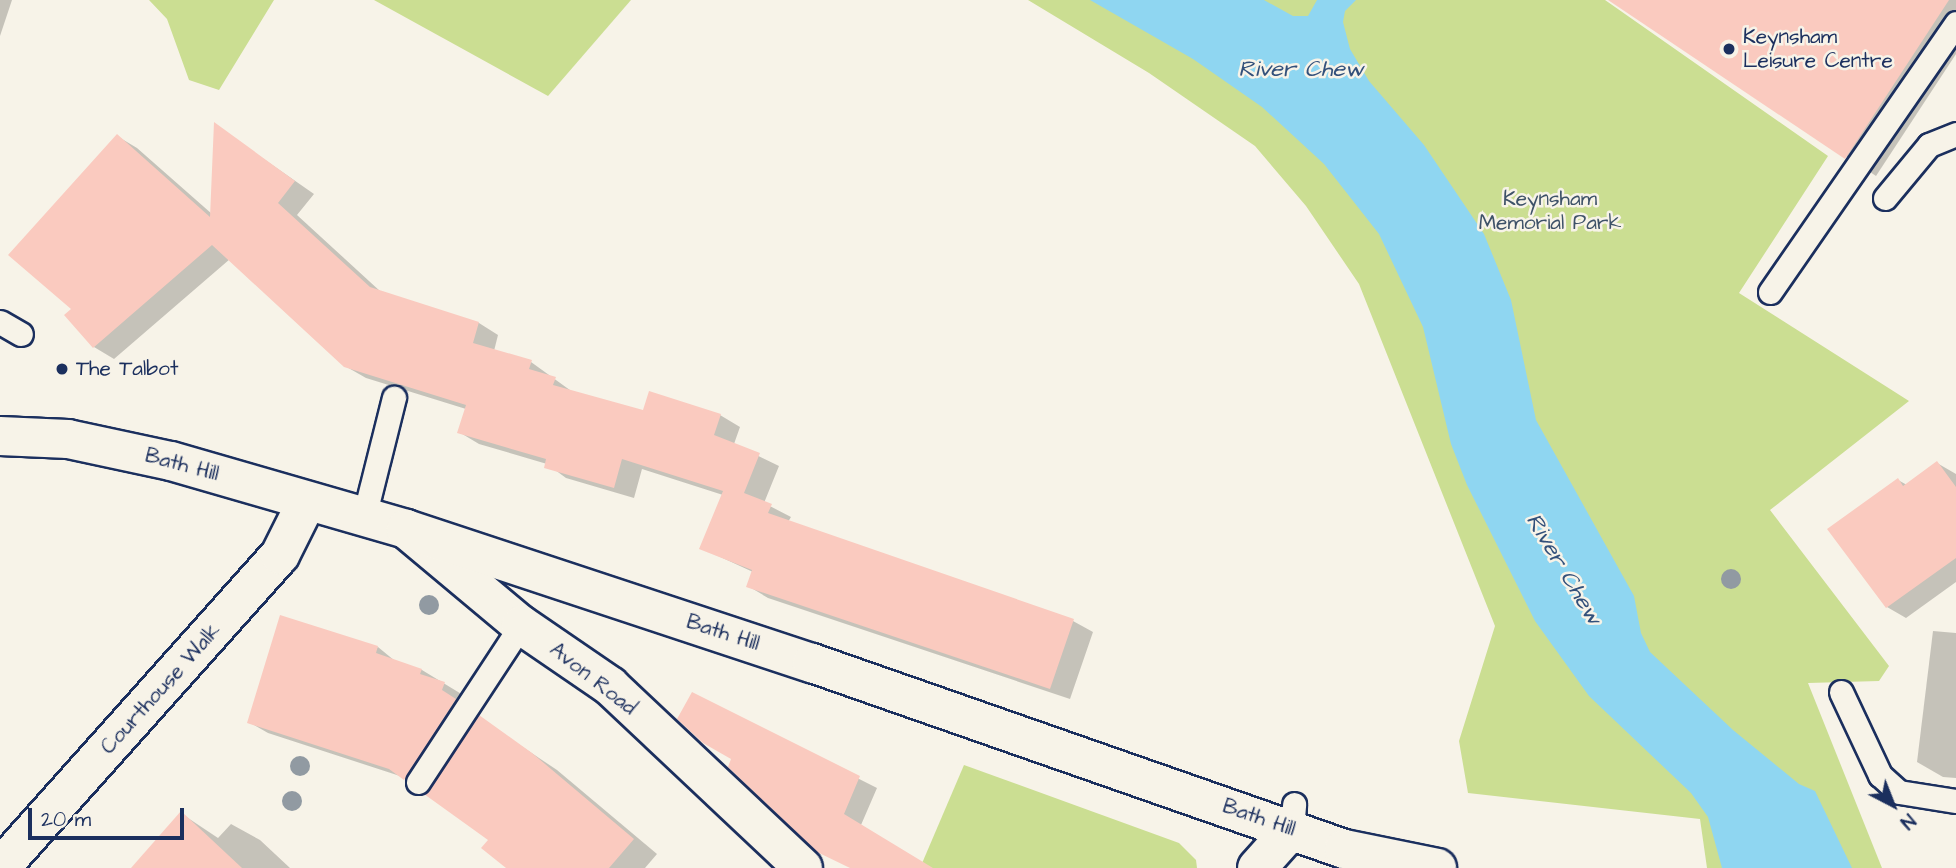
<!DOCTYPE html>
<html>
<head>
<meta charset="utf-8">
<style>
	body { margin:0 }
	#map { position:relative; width:1956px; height:868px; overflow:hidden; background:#f7f3e8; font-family:"Architects Daughter",sans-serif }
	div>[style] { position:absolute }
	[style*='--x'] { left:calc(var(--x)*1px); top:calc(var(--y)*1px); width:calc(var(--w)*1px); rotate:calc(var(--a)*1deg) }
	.green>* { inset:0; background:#cbde92 }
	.water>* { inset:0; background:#8fd6f1 }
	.shadow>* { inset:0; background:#0003 }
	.building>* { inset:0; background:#facabf }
	.roads { filter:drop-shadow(2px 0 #1b2f5e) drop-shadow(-2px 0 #1b2f5e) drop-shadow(0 2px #1b2f5e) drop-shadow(0 -2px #1b2f5e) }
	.lane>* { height:23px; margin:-11.5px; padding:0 11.5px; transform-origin:11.5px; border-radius:11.5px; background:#f7f3e8 }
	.street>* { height:38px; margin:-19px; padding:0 19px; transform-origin:19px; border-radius:19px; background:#f7f3e8 }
	.secondary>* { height:38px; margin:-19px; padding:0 19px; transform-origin:19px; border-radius:19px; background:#f7f3e8 }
	.trees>* { width:20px; height:20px; margin:-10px; border-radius:50%; background:#919aa2 }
	.dots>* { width:19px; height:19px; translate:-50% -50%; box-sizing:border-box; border:4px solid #f7f3e8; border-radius:50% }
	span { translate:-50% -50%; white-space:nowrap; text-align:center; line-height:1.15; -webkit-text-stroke:5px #f7f3e8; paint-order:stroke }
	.poi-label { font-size:21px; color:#1b2f5e }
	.left { translate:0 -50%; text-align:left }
	.park-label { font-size:21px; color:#3e5268 }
	.street-label { font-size:21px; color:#1b2f5e }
	.water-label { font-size:23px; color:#32507b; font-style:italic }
	.north { position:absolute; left:1858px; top:770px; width:70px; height:70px; -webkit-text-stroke:5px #f7f3e8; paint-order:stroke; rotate:138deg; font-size:19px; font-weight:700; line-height:28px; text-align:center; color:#1b2f5e }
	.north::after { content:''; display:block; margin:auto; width:24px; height:32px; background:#1b2f5e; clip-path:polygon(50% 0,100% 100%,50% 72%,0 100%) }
	.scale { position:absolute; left:28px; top:808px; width:156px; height:32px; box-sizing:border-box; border:4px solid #1b2f5e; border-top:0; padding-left:9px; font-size:21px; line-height:24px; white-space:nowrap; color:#1b2f5e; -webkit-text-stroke:5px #f7f3e8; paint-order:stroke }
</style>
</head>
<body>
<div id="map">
	<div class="green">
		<div style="clip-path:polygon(149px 0,274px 0,219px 90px,189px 80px,167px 19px)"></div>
		<div style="clip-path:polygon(374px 0,631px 0,548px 96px)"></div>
		<div style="clip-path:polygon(1028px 0,1605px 0,1828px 156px,1739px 293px,1909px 401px,1770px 510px,1889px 666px,1879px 681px,1808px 683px,1882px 868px,1707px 868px,1700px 819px,1468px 793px,1459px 741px,1495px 626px,1359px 284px,1306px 206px,1255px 146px,1149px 73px)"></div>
		<div style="clip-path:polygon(964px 765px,1179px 843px,1196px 860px,1197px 868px,920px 868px)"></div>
	</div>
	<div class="water">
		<div style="clip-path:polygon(1090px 0,1264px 0,1293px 16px,1308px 16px,1317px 0,1356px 0,1345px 11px,1343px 22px,1350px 49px,1369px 81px,1424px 145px,1484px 234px,1511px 300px,1536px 420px,1634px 596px,1641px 633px,1650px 652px,1733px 730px,1799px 784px,1815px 791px,1852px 868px,1722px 868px,1708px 817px,1691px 793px,1589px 696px,1535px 621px,1467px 485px,1451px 444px,1423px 327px,1379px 234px,1324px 164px,1262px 107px,1193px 59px)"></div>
	</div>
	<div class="shadow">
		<div style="clip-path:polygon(0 0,12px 0,0 36px)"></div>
		<div style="clip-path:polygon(1611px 0,1956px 0,1956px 54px,1876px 176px)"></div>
		<div style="clip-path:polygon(215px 125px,314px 194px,297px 215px,381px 292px,479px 323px,498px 335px,494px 351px,531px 362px,574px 393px,644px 413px,720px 415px,740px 427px,734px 444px,779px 466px,764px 503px,791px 517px,788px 522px,1073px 621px,1093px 632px,1070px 699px,768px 598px,748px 586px,753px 572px,701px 548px,723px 495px,642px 469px,634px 498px,566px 478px,547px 464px,479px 444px,459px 432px,466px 409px,366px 378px,345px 366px,230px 259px,114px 359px,94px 347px,73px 309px,117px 136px,137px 148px,212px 214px)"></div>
		<div style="clip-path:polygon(1937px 463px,1956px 474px,1956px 582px,1906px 618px,1887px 607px,1898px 480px,1907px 485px)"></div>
		<div style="clip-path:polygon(1933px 631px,1956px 633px,1956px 778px,1943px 777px,1917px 762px)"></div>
		<div style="clip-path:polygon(378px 647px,395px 661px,422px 670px,463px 695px,424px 790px,403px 777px,268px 733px,249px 722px)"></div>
		<div style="clip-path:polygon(693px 695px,877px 788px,861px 825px,929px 868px,851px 868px,733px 758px)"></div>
		<div style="clip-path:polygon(479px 718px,557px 770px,657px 854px,645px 868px,508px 868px,490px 840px)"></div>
		<div style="clip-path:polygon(182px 814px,218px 838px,231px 824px,260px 840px,290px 868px,133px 868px)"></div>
	</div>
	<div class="building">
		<div style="clip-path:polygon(1608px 0,1949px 0,1845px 159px)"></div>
		<div style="clip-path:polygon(214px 122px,295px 181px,278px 203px,370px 287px,479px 322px,473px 343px,532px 360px,529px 369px,556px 377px,553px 385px,643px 410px,649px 391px,721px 414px,714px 435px,760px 453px,744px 493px,772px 504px,768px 513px,1074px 619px,1050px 689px,746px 587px,752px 570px,699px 549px,723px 491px,622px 459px,614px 488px,544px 468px,546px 459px,457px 433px,466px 405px,344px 367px,212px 245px,93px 348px,64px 315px,71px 309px,8px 255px,117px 134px,210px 217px)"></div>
		<div style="clip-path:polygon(1937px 461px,1956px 487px,1956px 558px,1886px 608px,1827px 529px,1898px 478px,1903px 486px)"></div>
		<div style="clip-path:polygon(280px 615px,378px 646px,376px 653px,422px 669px,420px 674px,445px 682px,442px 690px,456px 699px,404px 780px,389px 769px,247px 723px)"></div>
		<div style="clip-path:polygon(692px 692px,860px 776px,844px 814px,933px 868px,850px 868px,817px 852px,728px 767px,731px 759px,703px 743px,677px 719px)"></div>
		<div style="clip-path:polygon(479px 715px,532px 753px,634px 839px,609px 868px,506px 868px,481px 848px,488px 840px,424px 794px)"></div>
		<div style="clip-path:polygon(181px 811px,242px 868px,131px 868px)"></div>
	</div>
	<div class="roads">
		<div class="lane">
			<div style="--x:1885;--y:198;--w:69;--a:-50.3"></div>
			<div style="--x:1929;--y:145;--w:29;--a:-22"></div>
			<div style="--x:1770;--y:292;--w:327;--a:-55.3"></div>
			<div style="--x:0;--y:322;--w:24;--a:30"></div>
			<div style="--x:364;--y:517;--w:123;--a:-75.9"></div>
			<div style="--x:1841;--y:692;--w:92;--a:64.8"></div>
			<div style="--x:1880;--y:775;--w:25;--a:42"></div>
			<div style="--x:1899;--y:792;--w:58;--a:9"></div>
			<div style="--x:418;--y:782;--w:188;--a:-56.7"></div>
			<div style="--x:1292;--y:829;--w:25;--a:-85"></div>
		</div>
		<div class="street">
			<div style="--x:406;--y:529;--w:150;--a:39.9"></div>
			<div style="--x:521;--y:625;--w:108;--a:34.4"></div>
			<div style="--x:610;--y:686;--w:265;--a:43.3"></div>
			<div style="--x:0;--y:868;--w:420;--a:-48.2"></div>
			<div style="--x:280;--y:555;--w:60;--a:-63.4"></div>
			<div style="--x:1257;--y:868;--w:52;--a:-48.1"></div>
		</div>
		<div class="secondary">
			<div style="--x:0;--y:436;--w:68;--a:2.5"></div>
			<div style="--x:68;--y:439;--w:105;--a:12.1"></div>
			<div style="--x:171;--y:461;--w:245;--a:16.1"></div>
			<div style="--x:406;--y:529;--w:428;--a:18.3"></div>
			<div style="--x:812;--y:663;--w:564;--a:19.27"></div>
			<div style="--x:1344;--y:849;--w:95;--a:11.5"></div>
		</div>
	</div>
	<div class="trees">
		<div style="left:1731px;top:579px"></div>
		<div style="left:429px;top:605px"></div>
		<div style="left:300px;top:766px"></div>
		<div style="left:292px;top:801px"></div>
	</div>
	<div class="dots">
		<div style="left:1729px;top:49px;background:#1b2f5e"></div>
		<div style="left:62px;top:369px;background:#1b2f5e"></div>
	</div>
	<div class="poi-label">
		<span class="left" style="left:1743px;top:49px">Keynsham<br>Leisure Centre</span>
		<span class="left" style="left:76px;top:369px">The Talbot</span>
	</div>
	<div class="park-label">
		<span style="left:1550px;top:211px">Keynsham<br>Memorial Park</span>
	</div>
	<div class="street-label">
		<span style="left:182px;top:465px;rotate:15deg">Bath Hill</span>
		<span style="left:723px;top:633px;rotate:18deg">Bath Hill</span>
		<span style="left:593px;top:679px;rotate:38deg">Avon Road</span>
		<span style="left:161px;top:689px;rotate:-48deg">Courthouse Walk</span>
		<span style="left:1259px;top:818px;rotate:19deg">Bath Hill</span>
	</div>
	<div class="water-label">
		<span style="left:1301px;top:69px">River Chew</span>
		<span style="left:1564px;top:569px;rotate:59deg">River Chew</span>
	</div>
	<div class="north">N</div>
	<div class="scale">20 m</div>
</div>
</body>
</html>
